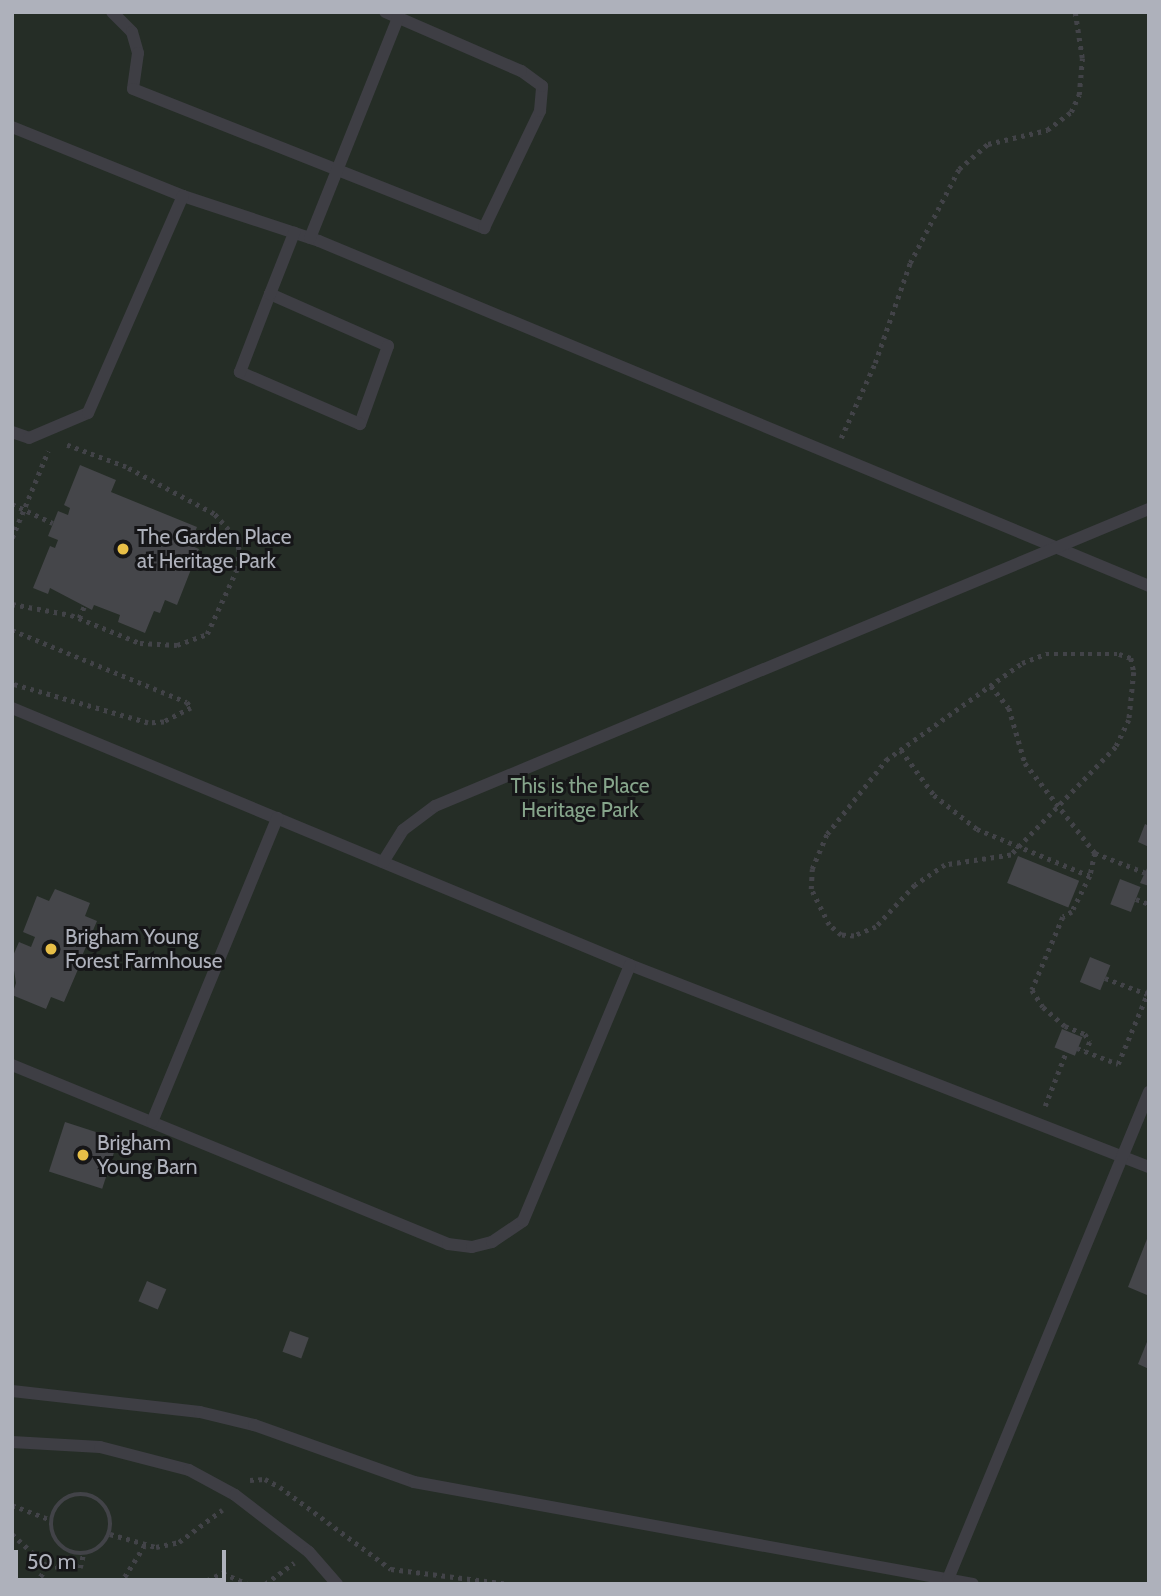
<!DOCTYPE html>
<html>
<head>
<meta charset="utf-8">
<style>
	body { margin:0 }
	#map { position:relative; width:1161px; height:1596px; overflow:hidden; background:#1b1b1d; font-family:Cabin,sans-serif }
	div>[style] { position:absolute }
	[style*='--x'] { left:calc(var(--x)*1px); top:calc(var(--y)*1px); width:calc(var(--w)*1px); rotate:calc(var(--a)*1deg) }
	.green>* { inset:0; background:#252d26; transform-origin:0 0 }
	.building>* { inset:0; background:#45464a; transform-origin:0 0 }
	.path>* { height:4.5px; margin-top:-2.25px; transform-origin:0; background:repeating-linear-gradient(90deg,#424348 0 3.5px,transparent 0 8.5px) }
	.path>.ring { margin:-2.25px; padding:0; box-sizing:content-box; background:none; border:4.5px solid #424348; border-radius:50% }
	.service>* { height:12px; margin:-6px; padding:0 6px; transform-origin:6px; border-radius:6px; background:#3e3e44 }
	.dots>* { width:19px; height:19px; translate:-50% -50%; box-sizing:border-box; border:4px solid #161618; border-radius:50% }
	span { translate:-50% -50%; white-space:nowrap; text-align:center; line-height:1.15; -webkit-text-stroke:6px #161618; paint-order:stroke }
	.poi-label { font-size:21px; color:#aeb1bb }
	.left { translate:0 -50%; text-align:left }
	.park-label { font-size:21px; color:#86a58b }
	.frame { position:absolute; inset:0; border:14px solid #aeb1bb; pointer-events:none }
	.scale { position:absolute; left:14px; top:1550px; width:212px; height:32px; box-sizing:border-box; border:4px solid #aeb1bb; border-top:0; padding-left:9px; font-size:21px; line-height:24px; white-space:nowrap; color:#aeb1bb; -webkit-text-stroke:5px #161618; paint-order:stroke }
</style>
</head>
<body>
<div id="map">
	<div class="green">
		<div style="left:12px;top:12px;width:1137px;height:1572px"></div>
	</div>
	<div class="building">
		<div style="clip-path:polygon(80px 465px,116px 480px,111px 492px,197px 527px,190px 545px,199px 549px,177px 605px,165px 600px,160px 613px,154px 611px,145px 633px,118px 622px,120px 615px,94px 605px,92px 610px,50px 588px,48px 594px,33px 588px,50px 546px,55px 548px,58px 540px,48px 536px,58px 511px,68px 515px,70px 508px,64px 505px)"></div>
		<div style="clip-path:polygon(1145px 824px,1149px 826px,1149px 847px,1138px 842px)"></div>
		<div style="left:1018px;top:856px;width:66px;height:29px;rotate:22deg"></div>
		<div style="clip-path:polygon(1149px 864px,1149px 886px,1140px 883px)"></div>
		<div style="left:1120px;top:879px;width:22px;height:27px;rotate:21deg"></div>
		<div style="clip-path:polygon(55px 889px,90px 903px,85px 916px,97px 921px,82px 956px,70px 951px,66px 961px,79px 967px,64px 1002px,51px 997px,46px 1009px,12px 995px,16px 983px,12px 958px,19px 942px,31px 947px,35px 937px,23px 932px,37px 896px,49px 901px)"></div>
		<div style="left:1090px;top:957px;width:22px;height:27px;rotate:22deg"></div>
		<div style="left:1062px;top:1029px;width:22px;height:20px;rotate:22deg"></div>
		<div style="left:65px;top:1122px;width:56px;height:52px;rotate:18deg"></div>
		<div style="clip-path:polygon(1149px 1234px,1149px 1290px,1147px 1295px,1128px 1287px)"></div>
		<div style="left:147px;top:1281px;width:21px;height:22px;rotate:23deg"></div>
		<div style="left:290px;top:1331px;width:20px;height:22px;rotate:20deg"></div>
		<div style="clip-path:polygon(1149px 1337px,1149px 1369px,1138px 1364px)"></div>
	</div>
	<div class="path">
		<div style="--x:841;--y:438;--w:82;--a:-65.6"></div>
		<div style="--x:875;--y:363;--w:106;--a:-70.7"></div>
		<div style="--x:910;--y:263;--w:106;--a:-62.5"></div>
		<div style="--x:959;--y:169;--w:38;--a:-41"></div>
		<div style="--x:988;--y:144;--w:61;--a:-13.3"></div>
		<div style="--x:1047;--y:130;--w:30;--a:-37"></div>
		<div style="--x:1071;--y:112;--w:19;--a:-65"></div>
		<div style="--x:1079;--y:95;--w:37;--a:-85"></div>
		<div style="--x:1082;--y:58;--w:47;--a:-98.7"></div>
		<div style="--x:12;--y:504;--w:45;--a:24.9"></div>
		<div style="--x:12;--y:538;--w:94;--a:-67.5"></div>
		<div style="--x:12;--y:604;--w:60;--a:10.6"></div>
		<div style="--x:71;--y:615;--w:74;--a:22.1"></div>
		<div style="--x:140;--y:643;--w:37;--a:3"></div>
		<div style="--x:177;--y:645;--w:32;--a:-20"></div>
		<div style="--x:207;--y:634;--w:72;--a:-65.2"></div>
		<div style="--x:237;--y:569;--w:19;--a:-84"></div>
		<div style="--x:239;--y:550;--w:15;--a:-110"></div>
		<div style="--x:234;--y:536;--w:30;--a:-132"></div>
		<div style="--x:214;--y:514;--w:100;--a:-151.9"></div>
		<div style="--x:126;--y:467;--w:63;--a:-159.6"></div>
		<div style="--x:79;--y:618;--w:12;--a:-66"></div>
		<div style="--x:12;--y:630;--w:189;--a:22.4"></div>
		<div style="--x:187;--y:702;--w:7;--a:56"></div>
		<div style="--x:191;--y:708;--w:30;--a:153"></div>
		<div style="--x:164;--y:722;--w:16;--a:176"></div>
		<div style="--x:148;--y:723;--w:141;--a:-164"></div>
		<div style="--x:1046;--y:654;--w:73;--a:0"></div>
		<div style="--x:1119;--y:654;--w:13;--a:18"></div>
		<div style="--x:1131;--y:658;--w:14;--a:78"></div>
		<div style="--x:1134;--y:672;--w:48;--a:95.9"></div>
		<div style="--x:1129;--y:720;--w:30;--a:116"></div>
		<div style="--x:1116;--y:747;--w:151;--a:134.2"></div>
		<div style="--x:1011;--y:855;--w:67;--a:171.4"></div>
		<div style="--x:945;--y:865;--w:36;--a:146"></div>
		<div style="--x:915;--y:885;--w:57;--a:132.9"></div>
		<div style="--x:876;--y:927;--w:24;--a:158"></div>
		<div style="--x:854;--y:936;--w:13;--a:-176"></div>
		<div style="--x:841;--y:935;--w:16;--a:-140"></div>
		<div style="--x:829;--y:925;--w:40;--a:-116.6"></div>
		<div style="--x:811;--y:889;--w:20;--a:-87"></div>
		<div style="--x:812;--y:869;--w:38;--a:-67"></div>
		<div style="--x:827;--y:834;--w:95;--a:-51.4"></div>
		<div style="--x:886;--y:760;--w:167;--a:-35.5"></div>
		<div style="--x:1022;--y:663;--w:26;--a:-21"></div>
		<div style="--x:991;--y:686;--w:28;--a:51"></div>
		<div style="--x:1009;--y:708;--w:57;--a:73.8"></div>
		<div style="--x:1025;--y:763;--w:114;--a:52.1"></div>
		<div style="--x:1095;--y:853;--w:24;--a:102"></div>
		<div style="--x:1090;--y:876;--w:40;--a:116.6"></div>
		<div style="--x:1072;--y:912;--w:10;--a:151"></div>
		<div style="--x:1063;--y:917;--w:79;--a:113"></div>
		<div style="--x:1032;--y:990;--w:20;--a:57"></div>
		<div style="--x:1043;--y:1007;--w:29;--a:41"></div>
		<div style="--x:1065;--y:1026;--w:22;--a:22"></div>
		<div style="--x:1085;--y:1034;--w:9;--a:58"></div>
		<div style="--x:1090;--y:1042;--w:10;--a:114"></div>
		<div style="--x:901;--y:750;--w:56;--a:53.7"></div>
		<div style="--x:934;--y:795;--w:55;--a:38.3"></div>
		<div style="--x:977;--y:829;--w:122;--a:22.6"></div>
		<div style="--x:1095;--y:853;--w:58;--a:21.3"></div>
		<div style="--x:1136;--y:899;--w:14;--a:21"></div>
		<div style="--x:1105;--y:978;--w:45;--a:20.9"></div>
		<div style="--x:1077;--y:1048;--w:44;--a:21.3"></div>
		<div style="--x:1118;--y:1064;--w:80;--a:-67.3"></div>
		<div style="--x:1045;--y:1106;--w:58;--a:-68.7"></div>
		<div style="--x:250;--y:1480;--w:15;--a:-4"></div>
		<div style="--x:265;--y:1479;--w:17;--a:28"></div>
		<div style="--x:280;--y:1487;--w:138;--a:36.5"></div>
		<div style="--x:391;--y:1569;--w:119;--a:7.2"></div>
		<div class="ring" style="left:51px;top:1494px;width:55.5px;height:55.5px"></div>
		<div style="--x:12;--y:1505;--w:42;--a:21"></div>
		<div style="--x:12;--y:1534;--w:47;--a:42.4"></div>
		<div style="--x:47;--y:1566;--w:33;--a:3"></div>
		<div style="--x:80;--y:1568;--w:13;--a:-77"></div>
		<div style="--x:110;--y:1534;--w:48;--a:15.8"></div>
		<div style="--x:156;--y:1547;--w:24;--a:-12"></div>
		<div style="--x:179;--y:1542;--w:54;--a:-36.7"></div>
		<div style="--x:36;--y:1584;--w:21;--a:-59"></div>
		<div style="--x:120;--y:1584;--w:45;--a:-57.7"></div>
		<div style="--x:199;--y:1584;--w:26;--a:-25"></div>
		<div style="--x:223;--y:1573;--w:27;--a:24"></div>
		<div style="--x:265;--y:1584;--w:36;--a:-36"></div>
	</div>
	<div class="service">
		<div style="--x:112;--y:12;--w:28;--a:45"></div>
		<div style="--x:132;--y:32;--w:22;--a:74"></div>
		<div style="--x:138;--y:53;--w:36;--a:98"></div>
		<div style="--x:133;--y:89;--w:378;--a:21.6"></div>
		<div style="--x:484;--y:228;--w:130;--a:-64.4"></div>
		<div style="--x:540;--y:111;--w:25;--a:-85"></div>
		<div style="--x:542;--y:86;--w:26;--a:-144"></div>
		<div style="--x:521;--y:71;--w:148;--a:-156.5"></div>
		<div style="--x:12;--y:127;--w:184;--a:22"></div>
		<div style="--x:183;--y:196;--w:143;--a:18.3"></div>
		<div style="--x:319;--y:241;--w:899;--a:22.57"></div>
		<div style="--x:310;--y:238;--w:237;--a:-68.2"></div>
		<div style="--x:270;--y:294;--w:129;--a:23.8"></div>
		<div style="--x:388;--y:346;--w:83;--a:109.7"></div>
		<div style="--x:360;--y:424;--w:131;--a:-156.6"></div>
		<div style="--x:240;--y:372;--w:84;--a:-69"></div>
		<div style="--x:270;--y:294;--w:66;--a:-68.5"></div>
		<div style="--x:12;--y:432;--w:18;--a:19"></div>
		<div style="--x:29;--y:438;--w:64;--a:-23"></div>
		<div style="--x:88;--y:413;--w:237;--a:-66.4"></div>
		<div style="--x:12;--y:708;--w:669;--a:22.58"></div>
		<div style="--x:630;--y:965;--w:557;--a:21.27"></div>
		<div style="--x:383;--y:862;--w:38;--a:-58"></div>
		<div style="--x:403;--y:830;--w:40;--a:-37"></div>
		<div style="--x:435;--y:806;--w:773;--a:-22.59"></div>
		<div style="--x:12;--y:1065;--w:471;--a:22.3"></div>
		<div style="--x:448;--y:1244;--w:24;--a:7"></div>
		<div style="--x:472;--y:1247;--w:21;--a:-14"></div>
		<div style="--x:492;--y:1242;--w:37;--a:-34"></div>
		<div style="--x:523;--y:1221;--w:277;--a:-67.3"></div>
		<div style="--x:152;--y:1122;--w:329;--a:-67.6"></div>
		<div style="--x:12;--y:1391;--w:189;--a:6.4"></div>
		<div style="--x:200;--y:1412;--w:56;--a:13.5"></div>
		<div style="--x:254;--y:1425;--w:170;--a:19.6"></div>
		<div style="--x:414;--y:1482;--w:568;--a:10.34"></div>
		<div style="--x:12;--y:1442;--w:88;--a:3.3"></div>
		<div style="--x:100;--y:1447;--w:92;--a:14.5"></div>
		<div style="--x:189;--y:1470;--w:52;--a:28.5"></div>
		<div style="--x:235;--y:1495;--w:93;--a:37.6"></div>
		<div style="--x:309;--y:1552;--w:43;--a:48.8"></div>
		<div style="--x:948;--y:1579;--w:527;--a:-67.57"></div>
	</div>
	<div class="dots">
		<div style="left:123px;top:549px;background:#e8bf47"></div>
		<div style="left:51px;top:949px;background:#e8bf47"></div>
		<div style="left:83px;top:1155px;background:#e8bf47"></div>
	</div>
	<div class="poi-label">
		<span class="left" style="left:137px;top:549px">The Garden Place<br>at Heritage Park</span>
		<span class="left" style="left:65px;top:949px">Brigham Young<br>Forest Farmhouse</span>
		<span class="left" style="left:97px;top:1155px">Brigham<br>Young Barn</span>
	</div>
	<div class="park-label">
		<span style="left:580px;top:798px">This is the Place<br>Heritage Park</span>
	</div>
	<div class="frame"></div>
	<div class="scale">50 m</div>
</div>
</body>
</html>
